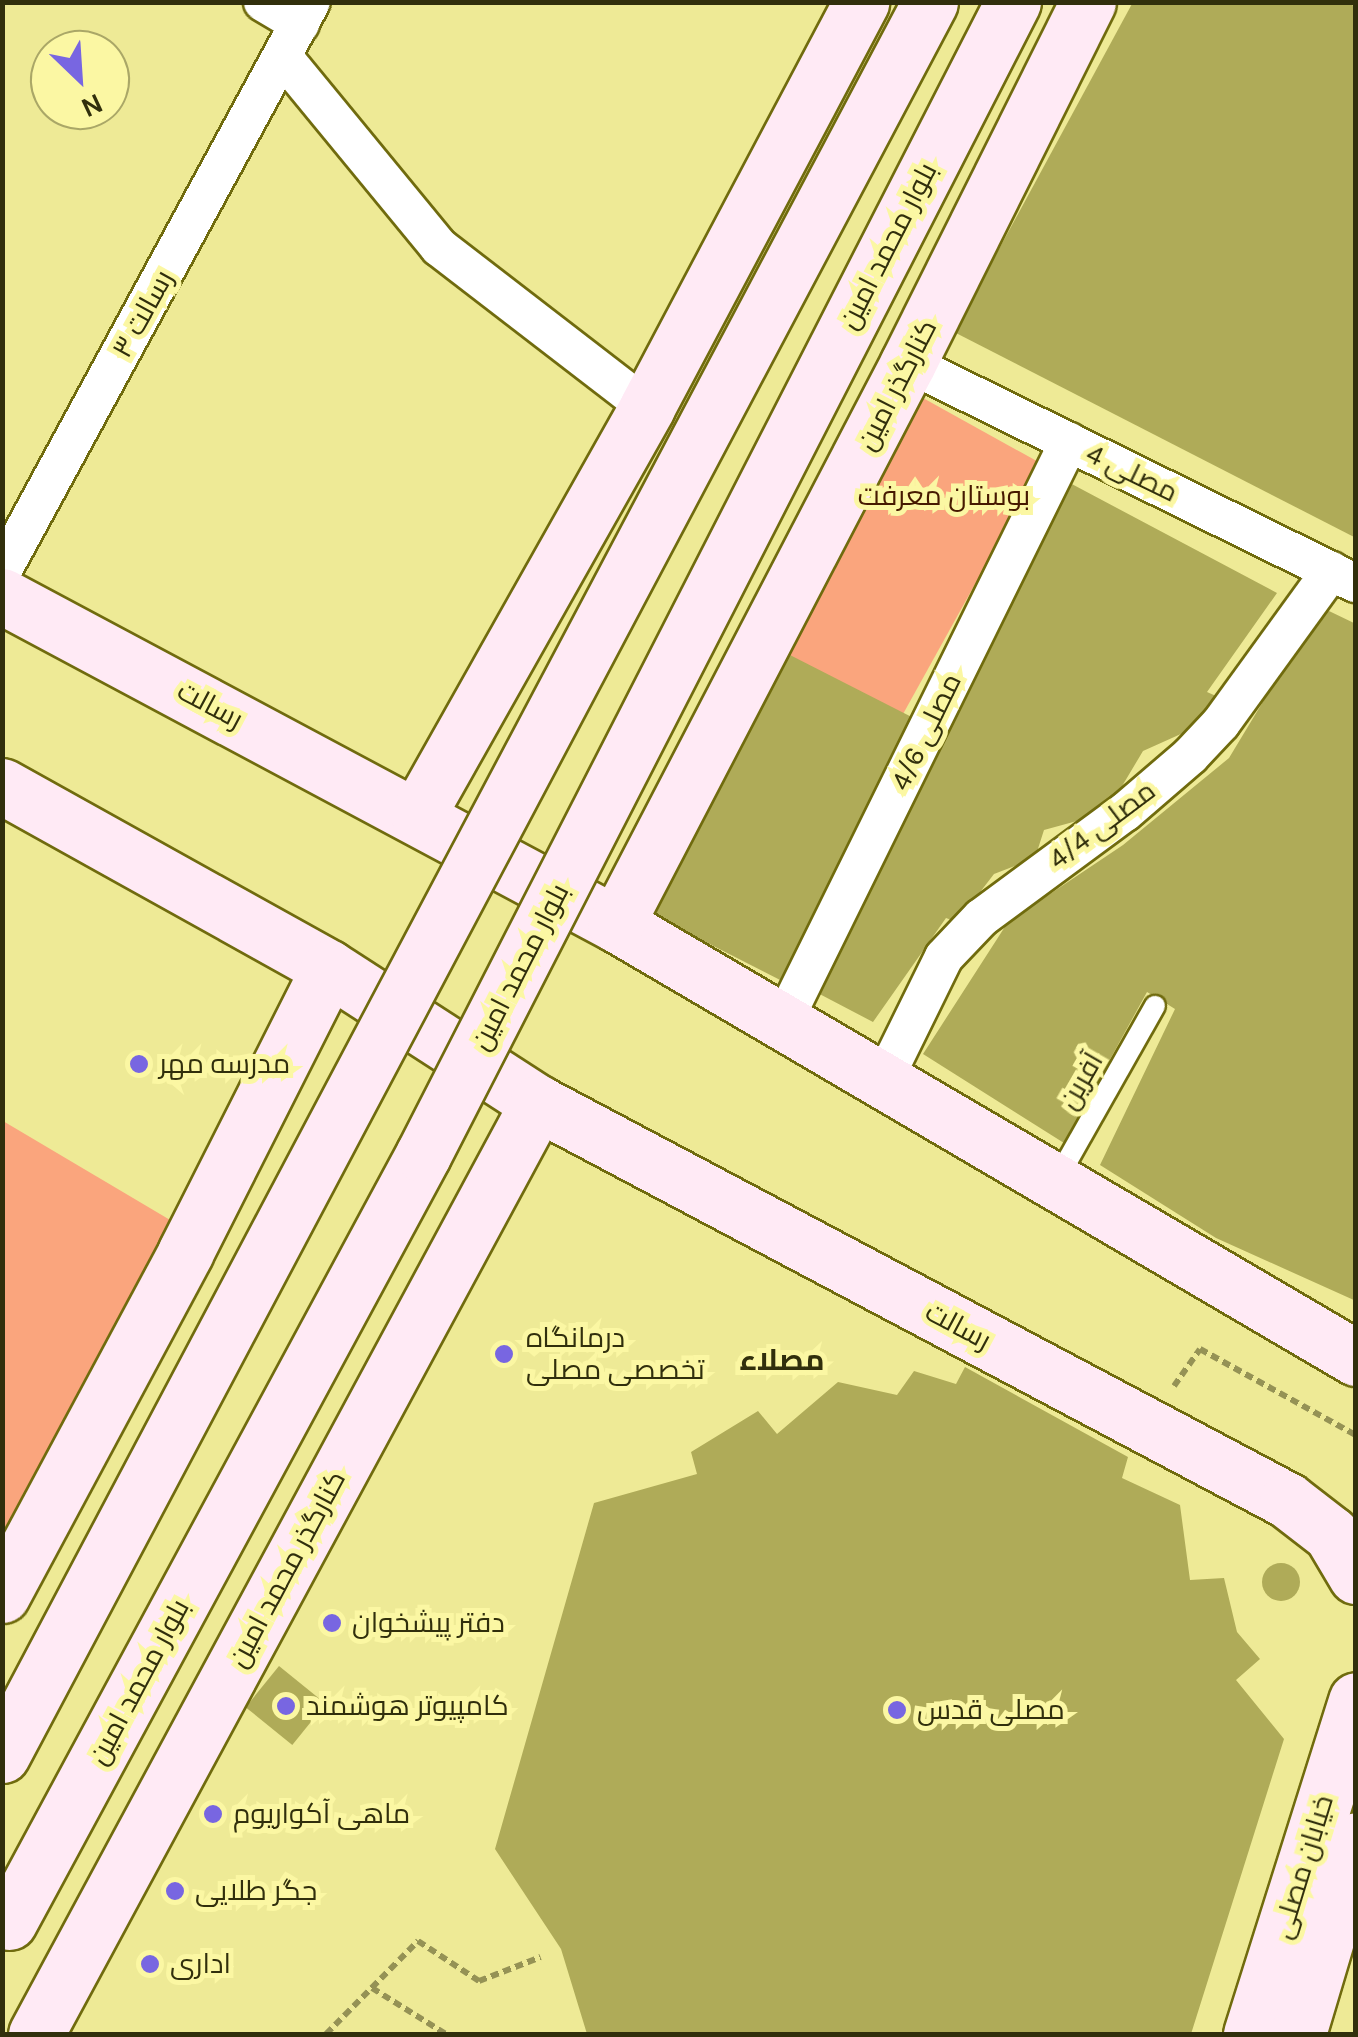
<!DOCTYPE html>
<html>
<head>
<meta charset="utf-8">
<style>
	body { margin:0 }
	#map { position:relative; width:1358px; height:2037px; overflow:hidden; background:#eeea96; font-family:Karla,Cairo,sans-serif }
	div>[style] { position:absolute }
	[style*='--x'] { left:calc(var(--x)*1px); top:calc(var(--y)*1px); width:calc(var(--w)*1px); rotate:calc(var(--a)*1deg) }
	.green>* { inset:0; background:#faa57d; transform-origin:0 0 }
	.building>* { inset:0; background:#afab58; transform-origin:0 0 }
	.round { border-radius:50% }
	.path>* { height:6px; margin-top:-3px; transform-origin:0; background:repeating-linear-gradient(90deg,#959255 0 8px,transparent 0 13px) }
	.roads { filter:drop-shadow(2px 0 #706b0e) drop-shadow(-2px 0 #706b0e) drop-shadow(0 2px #706b0e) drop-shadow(0 -2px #706b0e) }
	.lane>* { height:20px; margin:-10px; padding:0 10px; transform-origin:10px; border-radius:10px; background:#fff }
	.street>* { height:38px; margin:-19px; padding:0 19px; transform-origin:19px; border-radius:19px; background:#fff }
	.secondary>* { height:55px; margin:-27.5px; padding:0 27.5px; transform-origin:27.5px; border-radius:27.5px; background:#ffeaf5 }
	.bridges { filter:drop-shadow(2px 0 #706b0e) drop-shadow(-2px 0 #706b0e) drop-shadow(0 2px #706b0e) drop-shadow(0 -2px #706b0e) }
	.secondary-bridge>* { height:55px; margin:-27.5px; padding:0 27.5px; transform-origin:27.5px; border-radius:27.5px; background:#ffeaf5 }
	.dots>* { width:28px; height:28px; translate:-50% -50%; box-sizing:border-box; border:5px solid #fbf7a3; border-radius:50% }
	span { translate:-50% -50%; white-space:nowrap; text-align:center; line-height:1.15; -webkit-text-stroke:10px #fbf7a3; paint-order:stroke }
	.street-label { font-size:28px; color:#312f0c }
	.park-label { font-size:28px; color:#461900 }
	.poi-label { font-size:28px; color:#312f0c }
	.left { translate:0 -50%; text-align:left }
	.neighbourhood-label { font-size:30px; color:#312f0c; font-weight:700 }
	.frame { position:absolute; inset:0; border:5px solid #312f0c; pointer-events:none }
	.north { position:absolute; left:30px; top:30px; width:100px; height:100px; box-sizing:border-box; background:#fbf7a3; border:2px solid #aaa767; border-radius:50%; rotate:155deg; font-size:28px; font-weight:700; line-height:40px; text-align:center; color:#312f0c }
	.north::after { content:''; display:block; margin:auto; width:35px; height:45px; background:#7866e1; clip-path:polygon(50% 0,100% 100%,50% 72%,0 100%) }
</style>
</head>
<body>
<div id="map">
	<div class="green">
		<div style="left:914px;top:393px;width:146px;height:290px;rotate:29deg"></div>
		<div style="clip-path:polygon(3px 1121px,187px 1230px,3px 1549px)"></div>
	</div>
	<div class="building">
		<div style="clip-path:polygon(1133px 2px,1346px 2px,1356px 7px,1356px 538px,954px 332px)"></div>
		<div style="clip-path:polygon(1068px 482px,1277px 593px,1207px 692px,1216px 696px,1192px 729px,1143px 751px,1106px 813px,1044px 830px,1035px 858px,994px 874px,957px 922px,946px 918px,873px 1022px,810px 989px)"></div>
		<div style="clip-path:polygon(1329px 611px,1356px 624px,1356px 1301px,1216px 1238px,1100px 1165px,1175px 1009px,1159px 999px,1147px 992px,1064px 1143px,923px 1054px,1008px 922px,1123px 845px,1229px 758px,1310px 624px)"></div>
		<div style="left:788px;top:654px;width:141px;height:294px;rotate:27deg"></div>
		<div style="clip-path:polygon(965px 1367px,1128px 1457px,1122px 1478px,1180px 1505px,1190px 1580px,1224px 1578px,1237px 1632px,1260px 1659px,1236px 1680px,1284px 1739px,1191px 2034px,587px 2034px,561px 1949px,495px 1849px,594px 1503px,697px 1474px,691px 1452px,758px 1411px,777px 1434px,838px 1382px,897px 1395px,914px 1371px,956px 1384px)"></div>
		<div class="round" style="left:1262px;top:1563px;width:38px;height:38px"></div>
		<div style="left:279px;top:1666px;width:60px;height:53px;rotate:39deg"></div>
	</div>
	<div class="path">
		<div style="--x:1174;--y:1386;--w:45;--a:-54.9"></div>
		<div style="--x:1200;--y:1349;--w:178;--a:28.9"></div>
		<div style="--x:372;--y:1988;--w:87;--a:31.9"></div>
		<div style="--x:326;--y:2034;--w:131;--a:-45.3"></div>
		<div style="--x:418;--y:1941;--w:73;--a:33.3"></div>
		<div style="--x:479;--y:1981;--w:66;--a:-21.2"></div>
	</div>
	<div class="roads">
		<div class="lane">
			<div style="--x:1057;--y:1179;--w:199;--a:-60.5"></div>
		</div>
		<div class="street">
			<div style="--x:263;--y:2;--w:43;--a:30.7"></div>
			<div style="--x:283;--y:57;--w:246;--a:50.6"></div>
			<div style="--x:439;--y:247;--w:262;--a:37.6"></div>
			<div style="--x:908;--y:363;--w:499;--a:26.2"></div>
			<div style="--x:2;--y:571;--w:647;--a:-61.5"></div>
			<div style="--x:783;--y:1022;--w:647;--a:-63.75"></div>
			<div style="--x:883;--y:1081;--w:138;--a:-63.8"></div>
			<div style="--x:944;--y:957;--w:54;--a:-46.5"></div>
			<div style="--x:981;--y:918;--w:179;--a:-36.4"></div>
			<div style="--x:1125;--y:812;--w:86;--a:-40.7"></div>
			<div style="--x:1190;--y:756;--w:45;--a:-46.8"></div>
			<div style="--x:1221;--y:723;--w:188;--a:-54.1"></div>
		</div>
		<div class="secondary">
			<div style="--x:2;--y:596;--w:696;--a:28.11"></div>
			<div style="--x:616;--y:924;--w:858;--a:30.39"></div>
			<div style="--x:2;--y:786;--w:374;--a:29.1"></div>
			<div style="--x:329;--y:968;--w:249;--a:32.9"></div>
			<div style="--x:538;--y:1103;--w:848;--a:27.93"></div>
			<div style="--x:1287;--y:1500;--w:56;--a:37.7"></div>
			<div style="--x:1331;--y:1534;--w:49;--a:59.2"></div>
			<div style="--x:418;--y:814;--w:467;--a:-60.6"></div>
			<div style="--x:647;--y:407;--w:458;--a:-62.1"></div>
			<div style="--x:616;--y:924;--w:632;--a:-62.5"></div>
			<div style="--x:908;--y:363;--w:403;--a:-63.5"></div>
			<div style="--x:2;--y:1595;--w:388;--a:-61.8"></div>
			<div style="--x:185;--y:1253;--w:319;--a:-63.2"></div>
			<div style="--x:36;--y:2034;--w:1058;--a:-61.67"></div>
			<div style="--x:1251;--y:2034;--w:350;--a:-72.5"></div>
			<div style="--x:1298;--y:2034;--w:202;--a:-73.4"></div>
		</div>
	</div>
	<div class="bridges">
		<div class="secondary-bridge">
			<div style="--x:2;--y:1755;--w:1983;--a:-62.1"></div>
			<div style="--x:9;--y:1922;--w:872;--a:-61.64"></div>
			<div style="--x:423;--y:1155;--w:1295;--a:-62.9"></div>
		</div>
	</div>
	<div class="dots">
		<div style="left:139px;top:1064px;background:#7866e1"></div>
		<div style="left:504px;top:1354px;background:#7866e1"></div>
		<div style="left:332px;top:1623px;background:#7866e1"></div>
		<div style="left:286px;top:1706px;background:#7866e1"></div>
		<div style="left:897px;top:1710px;background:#7866e1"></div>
		<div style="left:213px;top:1814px;background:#7866e1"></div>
		<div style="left:175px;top:1891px;background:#7866e1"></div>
		<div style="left:150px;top:1964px;background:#7866e1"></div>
	</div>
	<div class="street-label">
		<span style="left:888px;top:246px;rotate:-63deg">بلوار محمد امین</span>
		<span style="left:143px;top:314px;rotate:-61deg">رسالت ۳</span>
		<span style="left:897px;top:385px;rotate:-63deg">کنارگذر امین</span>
		<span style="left:1132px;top:473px;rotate:26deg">مصلی 4</span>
		<span style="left:210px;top:705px;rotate:28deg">رسالت</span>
		<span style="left:926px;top:732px;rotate:-64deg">مصلی 4/6</span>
		<span style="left:1102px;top:825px;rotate:-37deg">مصلی 4/4</span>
		<span style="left:520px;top:967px;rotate:-63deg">بلوار محمد امین</span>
		<span style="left:1081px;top:1081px;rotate:-60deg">آفرین</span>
		<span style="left:958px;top:1326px;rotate:28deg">رسالت</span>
		<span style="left:287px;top:1569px;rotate:-62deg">کنارگذر محمد امین</span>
		<span style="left:139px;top:1682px;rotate:-62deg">بلوار محمد امین</span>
		<span style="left:1303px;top:1867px;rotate:-73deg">خیابان مصلی</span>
	</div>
	<div class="park-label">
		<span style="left:944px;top:496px">بوستان معرفت</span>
	</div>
	<div class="poi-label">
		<span class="left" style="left:159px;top:1064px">مدرسه مهر</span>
		<span class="left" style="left:526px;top:1354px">درمانگاه<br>تخصصی مصلی</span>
		<span class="left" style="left:352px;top:1623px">دفتر پیشخوان</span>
		<span class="left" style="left:306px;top:1706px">کامپیوتر هوشمند</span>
		<span class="left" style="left:917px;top:1710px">مصلی قدس</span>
		<span class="left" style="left:233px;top:1814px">ماهی آکواریوم</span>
		<span class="left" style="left:195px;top:1891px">جگر طلایی</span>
		<span class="left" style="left:170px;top:1964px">اداری</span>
	</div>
	<div class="neighbourhood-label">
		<span style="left:782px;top:1360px">مصلاء</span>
	</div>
	<div class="frame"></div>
	<div class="north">N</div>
</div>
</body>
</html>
